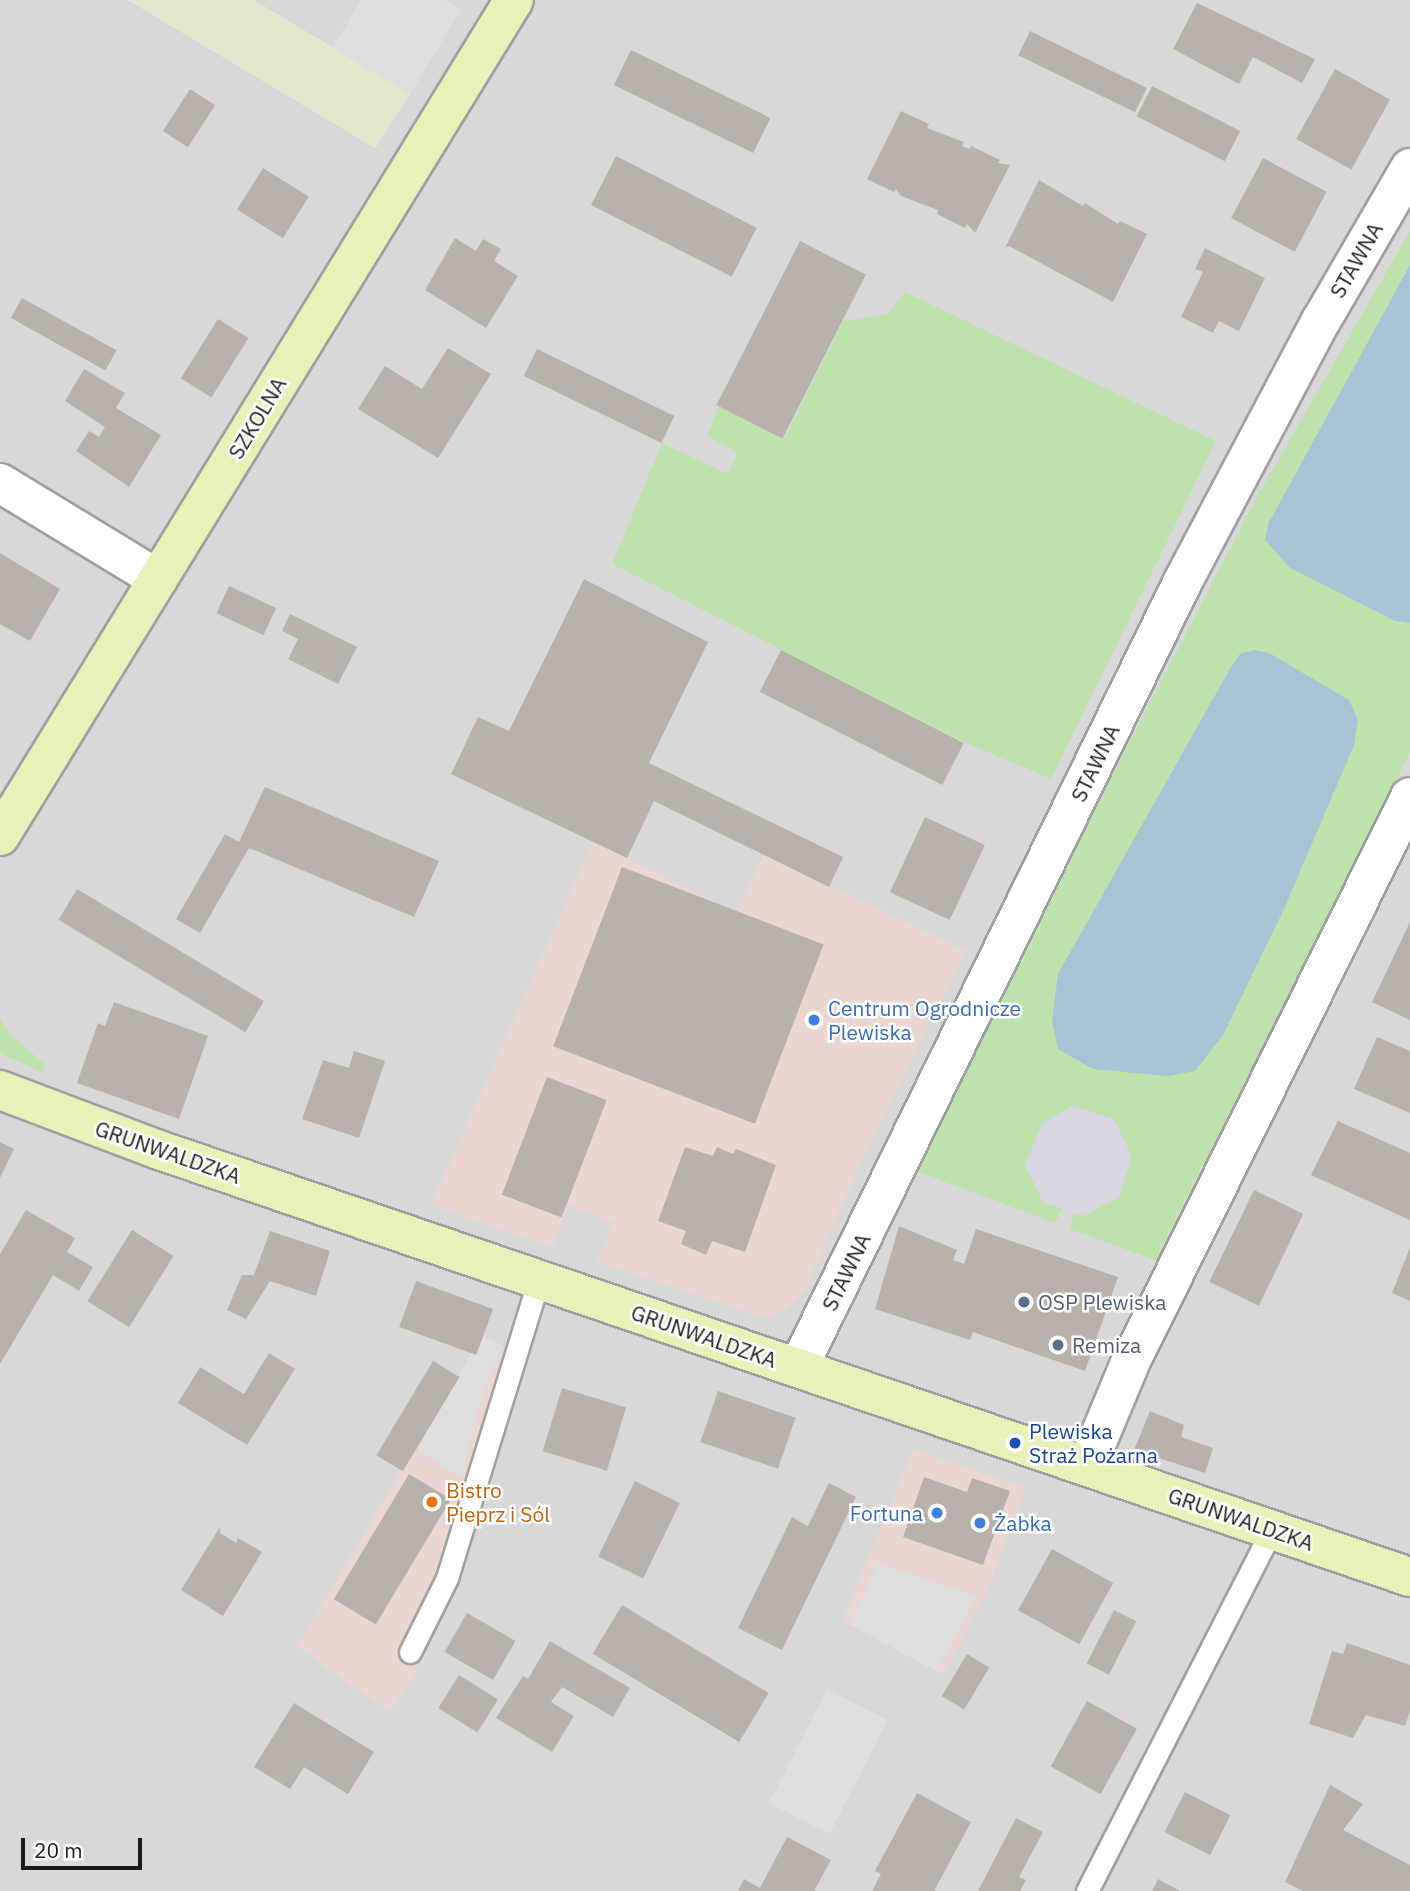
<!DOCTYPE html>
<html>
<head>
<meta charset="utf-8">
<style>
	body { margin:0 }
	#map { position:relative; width:1410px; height:1891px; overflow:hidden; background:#ebe9e1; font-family:"IBM Plex Sans",sans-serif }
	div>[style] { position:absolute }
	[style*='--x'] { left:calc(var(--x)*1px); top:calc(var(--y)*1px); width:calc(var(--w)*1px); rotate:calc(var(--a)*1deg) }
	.residential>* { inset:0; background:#d9d8d8 }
	.commercial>* { inset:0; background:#ebd6d1 }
	.farmland>* { inset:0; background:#e3e9cd }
	.grass>* { inset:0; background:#bee2ab }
	.parking>* { inset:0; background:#dfdfdf; transform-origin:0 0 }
	.plaza>* { inset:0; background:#d7d6e1 }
	.water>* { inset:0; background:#a5c4d6 }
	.building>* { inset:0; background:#b8b2ab; transform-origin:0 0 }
	.roads { filter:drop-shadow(2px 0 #9f9f9f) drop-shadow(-2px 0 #9f9f9f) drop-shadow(0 2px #9f9f9f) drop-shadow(0 -2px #9f9f9f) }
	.lane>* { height:21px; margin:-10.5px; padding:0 10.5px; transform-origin:10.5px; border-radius:10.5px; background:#fff }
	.street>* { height:38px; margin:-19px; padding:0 19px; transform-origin:19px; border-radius:19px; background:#fff }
	.secondary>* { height:38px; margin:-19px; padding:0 19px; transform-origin:19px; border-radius:19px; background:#e7f2b8 }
	.dots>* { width:19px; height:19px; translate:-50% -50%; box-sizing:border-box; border:4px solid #fff; border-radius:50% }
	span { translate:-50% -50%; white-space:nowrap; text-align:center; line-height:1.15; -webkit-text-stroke:5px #fff; paint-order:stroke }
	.street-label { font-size:21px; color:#1b1b1b }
	.shop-label { font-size:21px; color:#366cbe }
	.left { translate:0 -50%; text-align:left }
	.right { translate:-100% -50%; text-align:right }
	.service-label { font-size:21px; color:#4e5e75 }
	.transit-label { font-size:21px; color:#164399 }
	.food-label { font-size:21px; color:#c56008 }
	.scale { position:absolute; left:21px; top:1838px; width:121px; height:32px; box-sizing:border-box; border:4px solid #1b1b1b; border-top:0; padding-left:9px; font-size:21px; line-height:24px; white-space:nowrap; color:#1b1b1b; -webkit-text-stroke:5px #fff; paint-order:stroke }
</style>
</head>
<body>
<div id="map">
	<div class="residential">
		<div style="clip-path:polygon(0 0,128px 0,375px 148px,410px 94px,253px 0,1410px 0,1410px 1891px,0 1891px)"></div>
	</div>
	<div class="commercial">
		<div style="clip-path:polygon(593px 842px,737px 913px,764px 854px,966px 951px,860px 1163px,805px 1290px,787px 1310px,762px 1317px,597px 1262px,613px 1222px,568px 1205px,552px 1247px,431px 1205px)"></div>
		<div style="clip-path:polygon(481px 1336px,529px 1356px,415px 1674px,390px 1712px,297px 1647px)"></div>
		<div style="clip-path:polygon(914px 1449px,1025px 1487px,987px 1591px,944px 1675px,842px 1621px)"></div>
	</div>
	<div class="farmland">
		<div style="clip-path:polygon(128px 0,253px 0,410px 94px,375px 148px)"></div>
	</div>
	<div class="grass">
		<div style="clip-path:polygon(1410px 231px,1410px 752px,1163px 1263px,1070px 1229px,1073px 1212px,1083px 1216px,1119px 1197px,1043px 1201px,1062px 1208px,1055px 1223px,908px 1168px,1258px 495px)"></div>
		<div style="clip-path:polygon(905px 292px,1216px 441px,1051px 779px,964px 742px,612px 564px,662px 443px,728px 474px,738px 453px,707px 436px,719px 406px,784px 438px,843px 321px,888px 314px)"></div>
		<div style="clip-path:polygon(0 1019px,12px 1036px,45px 1064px,43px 1073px,0 1053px)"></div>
	</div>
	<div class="parking">
		<div style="clip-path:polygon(361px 0,444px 0,461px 10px,410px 94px,333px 48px)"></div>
		<div style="clip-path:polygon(481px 1336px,503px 1346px,484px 1387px,462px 1478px,417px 1450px)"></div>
		<div style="clip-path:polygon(878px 1563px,977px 1596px,936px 1671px,849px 1624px)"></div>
		<div style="left:827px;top:1689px;width:68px;height:128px;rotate:27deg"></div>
	</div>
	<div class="plaza">
		<div style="clip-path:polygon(1073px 1106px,1114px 1119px,1132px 1157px,1119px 1197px,1083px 1216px,1043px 1202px,1025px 1165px,1042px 1123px)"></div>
	</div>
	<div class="water">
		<div style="clip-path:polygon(1410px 265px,1410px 623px,1395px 621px,1290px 568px,1265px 540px,1268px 524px)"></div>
		<div style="clip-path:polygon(1254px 650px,1269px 653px,1349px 700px,1358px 720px,1354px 745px,1284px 909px,1223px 1035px,1195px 1071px,1167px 1076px,1093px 1069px,1058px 1049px,1052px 1020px,1058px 974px,1231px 667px,1240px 654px)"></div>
	</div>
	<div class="building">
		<div style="clip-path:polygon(1197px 3px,1315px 59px,1302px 83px,1253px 57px,1239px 84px,1173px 49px)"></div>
		<div style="left:1030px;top:31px;width:130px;height:27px;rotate:26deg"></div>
		<div style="left:631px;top:50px;width:155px;height:39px;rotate:26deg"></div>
		<div style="left:1335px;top:69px;width:63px;height:80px;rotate:29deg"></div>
		<div style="left:1152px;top:86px;width:99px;height:34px;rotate:27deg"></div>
		<div style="left:190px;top:89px;width:30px;height:50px;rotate:33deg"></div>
		<div style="clip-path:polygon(901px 111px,929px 124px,927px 128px,964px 142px,962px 146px,969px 149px,971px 146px,1000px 160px,998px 163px,1010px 165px,975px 233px,967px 224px,965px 228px,937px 214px,938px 210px,901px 196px,896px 189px,894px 192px,867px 179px)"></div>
		<div style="left:616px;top:156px;width:158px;height:55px;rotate:27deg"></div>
		<div style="left:1263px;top:158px;width:72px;height:68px;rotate:28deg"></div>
		<div style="left:263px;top:168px;width:54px;height:49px;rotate:32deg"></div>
		<div style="clip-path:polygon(1039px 180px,1083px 206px,1085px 203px,1118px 224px,1120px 221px,1147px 234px,1113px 302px,1009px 246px,1005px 248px)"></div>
		<div style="clip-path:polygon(455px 238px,476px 251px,483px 239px,501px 249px,494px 261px,518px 276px,486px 328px,425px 290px)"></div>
		<div style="left:800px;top:241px;width:74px;height:184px;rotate:27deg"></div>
		<div style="clip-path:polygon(1205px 248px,1265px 278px,1239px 331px,1219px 321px,1213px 333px,1181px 317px,1203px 272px,1195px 269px)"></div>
		<div style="left:22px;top:298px;width:108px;height:23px;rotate:29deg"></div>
		<div style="left:218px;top:319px;width:36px;height:70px;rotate:32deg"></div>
		<div style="clip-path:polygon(448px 348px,491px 374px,438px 458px,358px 409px,385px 366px,422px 389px)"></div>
		<div style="left:537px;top:349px;width:153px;height:30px;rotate:26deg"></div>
		<div style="clip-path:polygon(84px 369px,125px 393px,116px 408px,161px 435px,129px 487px,76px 451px,89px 431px,99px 437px,105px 427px,65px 401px)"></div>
		<div style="clip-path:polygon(0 553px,60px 589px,30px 641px,0 624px)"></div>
		<div style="clip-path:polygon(584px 579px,708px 642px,649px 763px,843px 857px,829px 887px,654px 801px,627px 858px,451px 774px,478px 717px,509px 731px)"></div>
		<div style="left:229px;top:586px;width:52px;height:30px;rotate:25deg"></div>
		<div style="clip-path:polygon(290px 614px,357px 647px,338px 684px,288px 659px,298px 639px,282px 631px)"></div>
		<div style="left:781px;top:650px;width:205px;height:47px;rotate:27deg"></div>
		<div style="clip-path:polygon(265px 787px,439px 861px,414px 917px,249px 848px,200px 933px,176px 919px,225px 834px,239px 842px)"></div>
		<div style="left:925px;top:817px;width:66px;height:83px;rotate:25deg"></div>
		<div style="left:622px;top:867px;width:216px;height:192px;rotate:21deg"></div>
		<div style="left:77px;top:889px;width:218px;height:36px;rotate:31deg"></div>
		<div style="clip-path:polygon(1410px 922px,1410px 1020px,1372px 1002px)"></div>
		<div style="clip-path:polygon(114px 1002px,208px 1036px,179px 1119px,77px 1083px,98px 1023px,105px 1026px)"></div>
		<div style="clip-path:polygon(1377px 1037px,1410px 1051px,1410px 1113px,1354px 1089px)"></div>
		<div style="clip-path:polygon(354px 1051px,385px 1061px,359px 1138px,302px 1119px,323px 1060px,349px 1068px)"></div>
		<div style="left:547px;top:1077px;width:64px;height:126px;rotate:21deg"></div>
		<div style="clip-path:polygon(1338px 1121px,1410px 1153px,1410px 1220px,1311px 1175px)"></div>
		<div style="clip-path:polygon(0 1142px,14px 1149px,0 1178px)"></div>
		<div style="clip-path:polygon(685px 1147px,713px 1156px,717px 1147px,733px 1154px,736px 1149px,776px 1165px,745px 1252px,712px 1241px,706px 1255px,681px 1244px,686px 1231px,658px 1221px)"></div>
		<div style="left:1254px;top:1190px;width:55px;height:102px;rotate:26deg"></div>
		<div style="clip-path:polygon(26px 1210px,75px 1238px,67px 1252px,93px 1267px,79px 1291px,53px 1275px,0 1364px,0 1254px)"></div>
		<div style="clip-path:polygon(899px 1226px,957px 1250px,953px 1260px,964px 1264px,976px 1229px,1118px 1277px,1085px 1371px,973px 1332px,970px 1340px,875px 1309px)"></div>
		<div style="left:132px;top:1230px;width:49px;height:84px;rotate:32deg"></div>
		<div style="clip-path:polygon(270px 1231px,330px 1251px,316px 1296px,270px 1281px,246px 1319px,227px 1310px,242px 1275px,254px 1275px)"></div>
		<div style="clip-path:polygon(1410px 1248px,1410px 1301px,1392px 1293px)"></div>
		<div style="left:416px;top:1281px;width:82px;height:49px;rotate:20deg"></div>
		<div style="clip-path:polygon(269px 1353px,295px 1369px,247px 1445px,178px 1403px,200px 1367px,244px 1394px)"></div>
		<div style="left:433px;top:1361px;width:31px;height:110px;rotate:31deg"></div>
		<div style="left:562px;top:1388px;width:67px;height:66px;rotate:17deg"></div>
		<div style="left:718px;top:1391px;width:82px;height:54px;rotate:19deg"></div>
		<div style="clip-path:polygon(1150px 1411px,1184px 1425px,1181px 1437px,1213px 1448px,1205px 1473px,1134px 1450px)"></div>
		<div style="left:409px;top:1474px;width:49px;height:146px;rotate:31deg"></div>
		<div style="clip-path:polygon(924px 1477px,967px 1492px,972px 1478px,1010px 1491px,983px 1565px,903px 1537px)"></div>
		<div style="left:635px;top:1481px;width:50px;height:84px;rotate:26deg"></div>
		<div style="clip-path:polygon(829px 1483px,856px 1497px,782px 1650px,738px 1628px,792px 1517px,808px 1526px)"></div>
		<div style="clip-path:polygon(220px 1527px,220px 1533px,236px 1543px,238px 1538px,262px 1552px,223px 1616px,181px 1590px)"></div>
		<div style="left:1052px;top:1549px;width:70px;height:70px;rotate:29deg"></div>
		<div style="left:622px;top:1605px;width:171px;height:57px;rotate:31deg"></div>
		<div style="left:1114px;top:1610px;width:25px;height:60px;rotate:27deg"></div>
		<div style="left:467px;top:1613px;width:56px;height:45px;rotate:30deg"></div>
		<div style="clip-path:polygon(550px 1641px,630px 1688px,613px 1717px,562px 1687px,551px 1702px,574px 1716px,552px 1752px,496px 1718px,523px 1676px,528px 1679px)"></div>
		<div style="clip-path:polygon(1347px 1643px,1410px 1665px,1410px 1711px,1405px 1726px,1366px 1715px,1353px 1738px,1309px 1724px,1332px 1651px,1343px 1654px)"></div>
		<div style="left:967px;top:1654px;width:26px;height:49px;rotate:31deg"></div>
		<div style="left:459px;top:1675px;width:46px;height:39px;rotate:32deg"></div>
		<div style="left:1087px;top:1701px;width:57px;height:75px;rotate:29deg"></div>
		<div style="clip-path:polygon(294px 1703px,374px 1752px,348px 1794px,304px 1767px,290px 1789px,254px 1767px)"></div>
		<div style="clip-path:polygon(1330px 1785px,1363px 1804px,1343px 1830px,1410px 1865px,1410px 1891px,1303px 1891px,1285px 1882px)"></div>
		<div style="left:1185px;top:1792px;width:51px;height:45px;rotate:27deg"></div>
		<div style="clip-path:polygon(917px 1793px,971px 1822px,934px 1891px,872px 1891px,881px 1874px,875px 1871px)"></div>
		<div style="clip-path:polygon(1016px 1818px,1043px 1832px,1019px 1877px,1026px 1880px,1020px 1891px,978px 1891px)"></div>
		<div style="clip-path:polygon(787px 1837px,831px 1860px,814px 1891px,738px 1891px,744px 1879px,760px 1888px)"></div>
		<div style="clip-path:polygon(1158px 1879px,1180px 1891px,1152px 1891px)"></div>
	</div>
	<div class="roads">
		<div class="lane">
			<div style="--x:410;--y:1652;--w:83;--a:-63.4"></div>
			<div style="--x:447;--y:1578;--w:313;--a:-72.9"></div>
			<div style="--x:1087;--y:1891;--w:407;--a:-62.9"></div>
		</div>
		<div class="street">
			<div style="--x:0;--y:483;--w:185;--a:31.3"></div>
			<div style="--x:798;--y:1368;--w:874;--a:-63.93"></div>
			<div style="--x:1182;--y:583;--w:297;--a:-62.1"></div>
			<div style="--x:1321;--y:321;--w:177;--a:-59.8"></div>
			<div style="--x:1087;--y:1466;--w:114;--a:-67.3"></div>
			<div style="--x:1131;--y:1361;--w:629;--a:-63.68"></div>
		</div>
		<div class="secondary">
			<div style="--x:0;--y:836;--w:981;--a:-58.42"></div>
			<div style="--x:0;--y:1090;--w:170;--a:20.7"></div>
			<div style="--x:159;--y:1150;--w:1322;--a:18.85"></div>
		</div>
	</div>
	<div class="dots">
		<div style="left:814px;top:1020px;background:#3f7fe0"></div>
		<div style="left:1024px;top:1302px;background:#5c6f8a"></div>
		<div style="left:1058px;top:1345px;background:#5c6f8a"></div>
		<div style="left:1015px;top:1443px;background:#1a4fb4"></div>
		<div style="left:432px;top:1502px;background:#e8710a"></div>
		<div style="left:937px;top:1513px;background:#3f7fe0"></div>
		<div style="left:980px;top:1523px;background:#3f7fe0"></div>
	</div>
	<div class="street-label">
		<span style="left:1356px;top:260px;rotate:-60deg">STAWNA</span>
		<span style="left:257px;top:418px;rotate:-59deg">SZKOLNA</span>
		<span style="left:1095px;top:763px;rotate:-64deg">STAWNA</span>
		<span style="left:168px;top:1152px;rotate:19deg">GRUNWALDZKA</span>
		<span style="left:846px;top:1272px;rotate:-64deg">STAWNA</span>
		<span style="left:704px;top:1336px;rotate:19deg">GRUNWALDZKA</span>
		<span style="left:1241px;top:1519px;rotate:19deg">GRUNWALDZKA</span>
	</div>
	<div class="shop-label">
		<span class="left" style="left:828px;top:1020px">Centrum Ogrodnicze<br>Plewiska</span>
		<span class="right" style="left:923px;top:1513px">Fortuna</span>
		<span class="left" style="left:994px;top:1523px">Żabka</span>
	</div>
	<div class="service-label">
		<span class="left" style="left:1038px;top:1302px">OSP Plewiska</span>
		<span class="left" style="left:1072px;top:1345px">Remiza</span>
	</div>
	<div class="transit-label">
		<span class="left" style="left:1029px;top:1443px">Plewiska<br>Straż Pożarna</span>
	</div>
	<div class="food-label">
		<span class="left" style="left:446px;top:1502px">Bistro<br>Pieprz i Sól</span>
	</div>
	<div class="scale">20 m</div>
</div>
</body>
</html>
